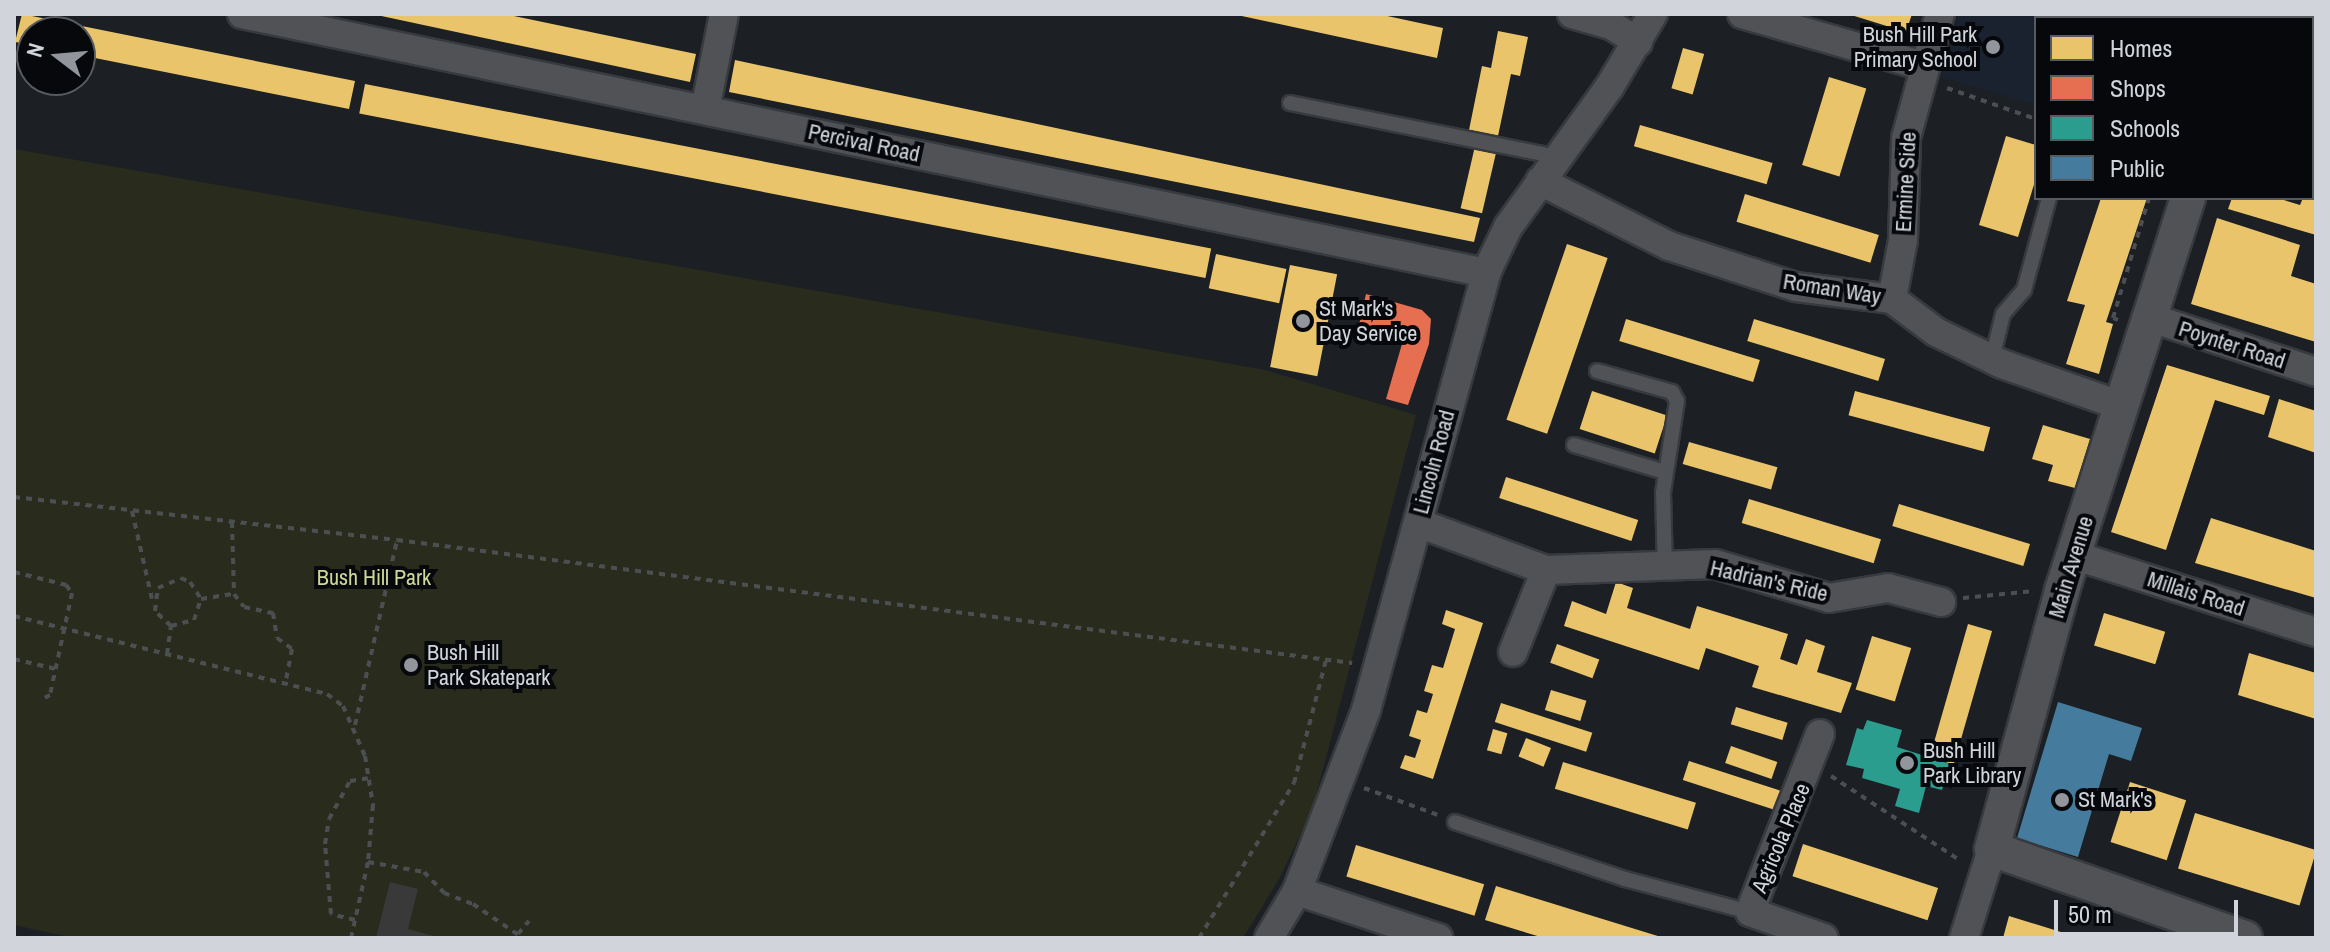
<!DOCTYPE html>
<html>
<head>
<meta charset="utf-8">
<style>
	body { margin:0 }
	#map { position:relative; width:2330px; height:952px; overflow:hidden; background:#1c1f24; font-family:"Archivo Narrow",sans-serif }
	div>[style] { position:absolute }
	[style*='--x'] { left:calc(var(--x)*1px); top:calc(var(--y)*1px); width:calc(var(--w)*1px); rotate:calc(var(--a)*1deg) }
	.built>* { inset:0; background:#1b222f }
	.green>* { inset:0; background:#292c1c }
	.homes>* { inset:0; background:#e9c46a; transform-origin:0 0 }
	.shops>* { inset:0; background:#e76f51 }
	.schools>* { inset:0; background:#2a9d8f }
	.public>* { inset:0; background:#457b9d }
	.building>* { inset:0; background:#39393a }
	.path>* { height:4px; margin-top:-2px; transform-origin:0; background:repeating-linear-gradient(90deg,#4c4f52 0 6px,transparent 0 12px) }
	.roads { filter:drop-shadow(2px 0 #373a3e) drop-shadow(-2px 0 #373a3e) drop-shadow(0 2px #373a3e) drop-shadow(0 -2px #373a3e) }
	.service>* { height:14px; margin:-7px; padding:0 7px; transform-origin:7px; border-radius:7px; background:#505255 }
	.minor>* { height:28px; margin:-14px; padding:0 14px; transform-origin:14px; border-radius:14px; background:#505255 }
	.tertiary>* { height:34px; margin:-17px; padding:0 17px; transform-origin:17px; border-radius:17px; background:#505255 }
	.dots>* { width:22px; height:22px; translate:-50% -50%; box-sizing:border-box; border:4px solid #06080c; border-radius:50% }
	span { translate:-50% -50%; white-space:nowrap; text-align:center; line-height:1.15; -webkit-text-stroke:8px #06080c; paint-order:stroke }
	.poi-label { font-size:22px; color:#d1d5db }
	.right { translate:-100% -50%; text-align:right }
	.left { translate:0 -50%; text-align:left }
	.street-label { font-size:22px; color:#d1d5db }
	.park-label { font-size:22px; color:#ced898 }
	.frame { position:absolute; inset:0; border:16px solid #d1d5db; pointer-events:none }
	.legend { position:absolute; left:2034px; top:16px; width:280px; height:184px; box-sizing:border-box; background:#06080c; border:2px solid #575a5f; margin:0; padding:10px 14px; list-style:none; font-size:24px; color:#d1d5db }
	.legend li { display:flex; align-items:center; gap:16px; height:40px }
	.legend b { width:40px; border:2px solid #575a5f }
	.north { position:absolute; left:16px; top:16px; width:80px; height:80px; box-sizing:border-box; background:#06080c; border:2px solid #575a5f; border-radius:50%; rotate:286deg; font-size:22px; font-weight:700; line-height:32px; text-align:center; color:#d1d5db }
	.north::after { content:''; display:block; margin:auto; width:28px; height:36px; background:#92959b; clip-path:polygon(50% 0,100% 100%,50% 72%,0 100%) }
	.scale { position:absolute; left:2054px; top:900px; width:184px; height:36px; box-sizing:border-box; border:4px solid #d1d5db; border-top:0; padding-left:10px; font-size:24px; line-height:28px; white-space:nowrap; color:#d1d5db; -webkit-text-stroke:6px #06080c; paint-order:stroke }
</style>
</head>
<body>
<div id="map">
	<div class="built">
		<div style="clip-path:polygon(1959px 14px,2237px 14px,2036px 18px,2036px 105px,1942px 77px)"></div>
	</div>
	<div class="green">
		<div style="clip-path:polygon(14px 149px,1265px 370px,1416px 415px,1312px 811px,1279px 879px,1243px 938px,73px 938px,14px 925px)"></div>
	</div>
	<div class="homes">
		<div style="clip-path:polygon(22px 14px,355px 81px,349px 109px,80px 55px,80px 32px,32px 32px,32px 45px,15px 42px)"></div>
		<div style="clip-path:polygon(372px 14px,504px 14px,696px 54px,690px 82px)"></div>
		<div style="clip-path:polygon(1378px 14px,1443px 28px,1437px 58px,1237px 15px)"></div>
		<div style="clip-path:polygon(1848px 14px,1912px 14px,1906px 32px)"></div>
		<div style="left:2312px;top:26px;width:4px;height:32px;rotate:14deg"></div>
		<div style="clip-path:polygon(1498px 31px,1528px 37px,1520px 76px,1511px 74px,1498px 136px,1469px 130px,1482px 66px,1491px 68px)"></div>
		<div style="left:1683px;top:48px;width:22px;height:42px;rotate:16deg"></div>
		<div style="clip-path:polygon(735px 60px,1480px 218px,1474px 242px,729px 92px)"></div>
		<div style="left:1829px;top:77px;width:39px;height:92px;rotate:17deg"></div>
		<div style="left:365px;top:84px;width:862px;height:30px;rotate:11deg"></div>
		<div style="left:1640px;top:125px;width:138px;height:22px;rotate:16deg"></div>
		<div style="clip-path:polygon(2006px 136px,2036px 145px,2036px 178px,2018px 237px,1979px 225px)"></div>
		<div style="left:1475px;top:146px;width:22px;height:64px;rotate:13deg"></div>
		<div style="clip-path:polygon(2316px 164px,2316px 235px,2228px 209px,2232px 198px,2277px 198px,2300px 205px,2303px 198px,2312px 198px)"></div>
		<div style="left:1745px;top:194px;width:140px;height:29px;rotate:17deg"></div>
		<div style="clip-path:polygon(2101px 198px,2147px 198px,2106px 322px,2113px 324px,2099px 374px,2066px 364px,2085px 305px,2067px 301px)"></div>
		<div style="clip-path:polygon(2217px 218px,2300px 245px,2291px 276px,2316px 284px,2316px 342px,2191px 304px)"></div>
		<div style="left:1567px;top:244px;width:43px;height:186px;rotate:19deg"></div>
		<div style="left:1216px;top:254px;width:72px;height:35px;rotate:12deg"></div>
		<div style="left:1290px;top:265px;width:48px;height:104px;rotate:11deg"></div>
		<div style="left:1626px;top:319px;width:140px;height:23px;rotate:17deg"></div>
		<div style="left:1754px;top:319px;width:137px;height:23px;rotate:17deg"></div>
		<div style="clip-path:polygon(2167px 365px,2270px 396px,2264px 415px,2215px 400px,2166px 550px,2111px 532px)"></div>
		<div style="left:1592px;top:391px;width:79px;height:40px;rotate:18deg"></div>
		<div style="left:1855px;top:391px;width:140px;height:25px;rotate:15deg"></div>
		<div style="clip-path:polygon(2279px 399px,2316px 411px,2316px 453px,2268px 437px)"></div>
		<div style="clip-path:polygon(2043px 425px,2090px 439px,2075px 488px,2048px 481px,2053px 465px,2032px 459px)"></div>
		<div style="left:1689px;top:442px;width:92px;height:23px;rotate:16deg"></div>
		<div style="left:1506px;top:477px;width:139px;height:22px;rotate:18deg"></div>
		<div style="left:1749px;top:499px;width:138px;height:25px;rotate:17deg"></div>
		<div style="left:1899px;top:504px;width:137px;height:23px;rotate:17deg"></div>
		<div style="clip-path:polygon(2211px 518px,2316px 551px,2316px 598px,2195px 563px)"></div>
		<div style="clip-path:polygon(1616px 582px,1633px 588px,1627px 608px,1690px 629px,1697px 606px,1788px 634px,1780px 659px,1797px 665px,1806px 639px,1825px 646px,1817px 672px,1852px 683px,1841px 713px,1752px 687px,1759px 666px,1706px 648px,1699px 670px,1564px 626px,1572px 601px,1606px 614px)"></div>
		<div style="clip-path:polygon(1446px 610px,1483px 623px,1433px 779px,1400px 768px,1405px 755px,1415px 758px,1421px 740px,1409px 736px,1417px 710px,1427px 713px,1433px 694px,1424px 691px,1432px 665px,1443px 668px,1455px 629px,1442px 624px)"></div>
		<div style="left:2104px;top:613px;width:64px;height:34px;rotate:17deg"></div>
		<div style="left:1968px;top:624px;width:25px;height:139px;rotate:16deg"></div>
		<div style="left:1872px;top:636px;width:41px;height:56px;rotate:17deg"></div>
		<div style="left:1557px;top:644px;width:45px;height:20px;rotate:20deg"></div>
		<div style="clip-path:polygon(2249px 653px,2316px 673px,2316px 719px,2238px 695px)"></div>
		<div style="left:1551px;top:690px;width:37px;height:21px;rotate:17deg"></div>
		<div style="left:1501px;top:703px;width:96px;height:20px;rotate:18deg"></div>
		<div style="left:1736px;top:707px;width:54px;height:18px;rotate:17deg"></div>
		<div style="left:1493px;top:729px;width:15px;height:22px;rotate:16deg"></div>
		<div style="left:1526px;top:738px;width:27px;height:20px;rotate:22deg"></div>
		<div style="left:1731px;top:746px;width:49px;height:18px;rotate:19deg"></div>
		<div style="left:1689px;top:761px;width:97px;height:20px;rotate:18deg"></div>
		<div style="left:1563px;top:762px;width:139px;height:28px;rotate:17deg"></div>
		<div style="left:2130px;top:782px;width:59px;height:63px;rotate:18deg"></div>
		<div style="left:2195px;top:813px;width:127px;height:58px;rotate:17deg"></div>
		<div style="left:1803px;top:844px;width:142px;height:34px;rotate:18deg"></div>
		<div style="left:1356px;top:845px;width:134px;height:33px;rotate:17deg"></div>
		<div style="clip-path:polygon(1496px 886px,1661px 937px,1661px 938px,1544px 938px,1485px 920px)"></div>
		<div style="clip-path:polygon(2009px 916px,2077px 937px,2077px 938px,2003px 938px)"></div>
	</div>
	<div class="shops">
		<div style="clip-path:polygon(1366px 294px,1422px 310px,1431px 319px,1429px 344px,1408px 405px,1386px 399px,1404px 337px,1359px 325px)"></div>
	</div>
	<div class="schools">
		<div style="clip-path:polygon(2067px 14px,2149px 14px,2065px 18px)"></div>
		<div style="clip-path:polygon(1867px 720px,1902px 730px,1897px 747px,1950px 764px,1942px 790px,1926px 786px,1919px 813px,1895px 806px,1900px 789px,1862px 778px,1864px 769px,1846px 765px,1857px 728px,1863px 730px)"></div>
	</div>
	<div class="public">
		<div style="clip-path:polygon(2058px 702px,2142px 728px,2131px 761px,2109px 754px,2078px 857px,2017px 838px)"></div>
	</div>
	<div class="building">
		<div style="clip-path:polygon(390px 882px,418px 889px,408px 929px,441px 938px,376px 938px)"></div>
	</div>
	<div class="path">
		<div style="--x:1947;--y:88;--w:94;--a:19.2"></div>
		<div style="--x:2118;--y:320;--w:5;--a:-158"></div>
		<div style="--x:2113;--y:318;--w:125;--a:-73.3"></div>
		<div style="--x:14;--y:497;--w:385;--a:6.4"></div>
		<div style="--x:397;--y:540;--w:963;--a:7.34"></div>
		<div style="--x:132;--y:511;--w:90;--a:77.2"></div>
		<div style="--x:232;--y:522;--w:72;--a:88.4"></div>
		<div style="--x:234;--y:594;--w:16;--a:52"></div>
		<div style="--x:244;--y:607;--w:30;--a:12"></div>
		<div style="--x:273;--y:613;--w:25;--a:81"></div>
		<div style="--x:277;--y:638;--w:19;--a:36"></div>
		<div style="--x:292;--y:649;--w:36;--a:101"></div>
		<div style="--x:14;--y:572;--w:54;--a:14"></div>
		<div style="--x:66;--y:585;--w:10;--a:53"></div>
		<div style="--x:72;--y:593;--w:104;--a:102.2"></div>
		<div style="--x:50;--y:695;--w:10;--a:151"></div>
		<div style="--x:1963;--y:598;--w:71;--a:-5.6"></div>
		<div style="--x:14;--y:616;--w:323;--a:14"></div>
		<div style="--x:327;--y:694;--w:20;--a:37"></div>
		<div style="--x:343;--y:706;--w:55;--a:66.3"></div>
		<div style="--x:365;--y:756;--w:50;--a:80.7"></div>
		<div style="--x:373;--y:805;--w:57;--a:95"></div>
		<div style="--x:368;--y:862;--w:78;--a:102.6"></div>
		<div style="--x:171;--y:626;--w:22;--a:-137"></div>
		<div style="--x:155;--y:611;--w:23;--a:-83"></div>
		<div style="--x:158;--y:588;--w:25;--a:-23"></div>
		<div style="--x:181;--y:578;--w:10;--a:24"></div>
		<div style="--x:190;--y:582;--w:20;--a:57"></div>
		<div style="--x:167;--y:654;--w:28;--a:-82"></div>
		<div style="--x:171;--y:626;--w:24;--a:-15"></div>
		<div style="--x:194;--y:620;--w:22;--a:-72"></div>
		<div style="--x:201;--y:599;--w:33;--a:-9"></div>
		<div style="--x:14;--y:659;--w:43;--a:13.4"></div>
		<div style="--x:355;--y:725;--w:190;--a:-77.2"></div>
		<div style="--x:1831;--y:776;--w:155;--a:33.2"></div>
		<div style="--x:1364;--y:788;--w:79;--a:20"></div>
		<div style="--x:368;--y:862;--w:57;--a:10.1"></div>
		<div style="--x:424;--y:872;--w:29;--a:46"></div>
		<div style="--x:444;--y:893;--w:31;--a:21"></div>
		<div style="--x:473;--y:904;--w:60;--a:34.2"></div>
		<div style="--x:355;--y:920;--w:25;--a:-166"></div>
		<div style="--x:331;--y:914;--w:70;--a:-94.9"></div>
		<div style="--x:325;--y:844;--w:25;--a:-81"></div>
		<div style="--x:329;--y:819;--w:43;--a:-61.1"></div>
		<div style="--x:350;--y:781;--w:18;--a:-9"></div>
		<div style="--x:518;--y:934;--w:17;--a:-50"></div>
		<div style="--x:1199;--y:938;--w:182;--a:-58.5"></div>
		<div style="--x:1294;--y:783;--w:127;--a:-75.4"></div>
	</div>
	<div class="roads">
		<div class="service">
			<div style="--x:1290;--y:103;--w:272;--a:11.4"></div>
			<div style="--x:1992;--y:359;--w:46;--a:-76.3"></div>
			<div style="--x:2003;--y:314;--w:32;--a:-49"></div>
			<div style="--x:2024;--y:290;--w:95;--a:-74.8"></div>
			<div style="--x:1597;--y:371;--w:78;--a:15.6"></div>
			<div style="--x:1672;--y:392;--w:10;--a:61"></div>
			<div style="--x:1677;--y:401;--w:92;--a:98.7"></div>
			<div style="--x:1663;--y:492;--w:74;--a:88.5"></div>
			<div style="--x:1574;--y:445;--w:95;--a:16.5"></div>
			<div style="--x:1455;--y:822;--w:179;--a:18.5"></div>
			<div style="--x:1625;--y:879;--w:129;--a:14.8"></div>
		</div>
		<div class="minor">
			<div style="--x:242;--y:14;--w:1271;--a:11.76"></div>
			<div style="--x:1572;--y:14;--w:41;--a:15.8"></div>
			<div style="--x:1611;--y:25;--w:32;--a:32"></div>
			<div style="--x:1742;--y:14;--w:188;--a:16"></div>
			<div style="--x:2312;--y:94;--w:4;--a:14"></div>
			<div style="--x:705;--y:110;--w:98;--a:-78.8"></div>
			<div style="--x:1540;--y:181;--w:144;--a:26.7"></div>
			<div style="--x:1669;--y:246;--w:133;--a:17.9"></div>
			<div style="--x:1796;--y:287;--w:97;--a:7.1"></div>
			<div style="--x:1892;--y:299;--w:55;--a:36.9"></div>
			<div style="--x:1936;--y:332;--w:73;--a:25.9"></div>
			<div style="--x:2002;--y:364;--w:124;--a:19.3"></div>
			<div style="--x:1892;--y:299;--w:60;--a:-79.4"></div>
			<div style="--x:1903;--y:240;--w:102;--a:-88.3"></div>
			<div style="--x:1906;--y:138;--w:129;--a:-74.7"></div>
			<div style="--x:2148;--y:317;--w:177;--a:18.1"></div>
			<div style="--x:1418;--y:523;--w:136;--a:20.2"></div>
			<div style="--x:1546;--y:570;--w:169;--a:-2"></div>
			<div style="--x:1715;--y:564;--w:119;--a:16.6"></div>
			<div style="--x:1829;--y:598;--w:60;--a:-9.6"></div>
			<div style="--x:1888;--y:588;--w:55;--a:14.8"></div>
			<div style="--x:2076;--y:556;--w:252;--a:17.6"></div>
			<div style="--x:1513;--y:652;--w:88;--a:-68.1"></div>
			<div style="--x:1820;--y:734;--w:191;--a:111.5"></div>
			<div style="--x:1750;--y:912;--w:78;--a:19.4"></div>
			<div style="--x:1297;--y:891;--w:149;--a:18.4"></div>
			<div style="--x:1269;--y:938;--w:55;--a:-59.2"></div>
			<div style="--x:1297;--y:891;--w:194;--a:-69.1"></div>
			<div style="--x:1366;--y:710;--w:453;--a:-74.6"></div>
			<div style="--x:1486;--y:273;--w:51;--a:-64.4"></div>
			<div style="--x:1508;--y:227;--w:174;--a:-54.1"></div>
			<div style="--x:1610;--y:86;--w:84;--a:-59.2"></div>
			<div style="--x:1964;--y:938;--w:93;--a:-72.5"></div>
		</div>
		<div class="tertiary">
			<div style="--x:2259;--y:18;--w:4;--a:-76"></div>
			<div style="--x:2188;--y:198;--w:413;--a:107.8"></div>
			<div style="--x:2062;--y:591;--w:267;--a:105.2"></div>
			<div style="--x:1992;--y:849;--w:268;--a:19.4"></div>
		</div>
	</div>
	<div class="dots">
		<div style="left:1993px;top:47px;background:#92959b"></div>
		<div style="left:1303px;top:321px;background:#92959b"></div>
		<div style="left:411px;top:665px;background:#92959b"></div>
		<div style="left:1907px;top:763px;background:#92959b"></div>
		<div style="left:2062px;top:800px;background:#92959b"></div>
	</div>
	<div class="poi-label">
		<span class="right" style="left:1977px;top:47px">Bush Hill Park<br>Primary School</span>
		<span class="left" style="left:1319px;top:321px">St Mark's<br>Day Service</span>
		<span class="left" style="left:427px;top:665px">Bush Hill<br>Park Skatepark</span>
		<span class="left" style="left:1923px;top:763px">Bush Hill<br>Park Library</span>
		<span class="left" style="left:2078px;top:800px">St Mark's</span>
	</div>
	<div class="street-label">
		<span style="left:864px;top:143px;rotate:12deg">Percival Road</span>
		<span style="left:1906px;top:182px;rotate:-87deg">Ermine Side</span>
		<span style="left:1832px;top:289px;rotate:9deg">Roman Way</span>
		<span style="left:2232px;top:345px;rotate:18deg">Poynter Road</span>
		<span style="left:1434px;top:462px;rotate:-75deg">Lincoln Road</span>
		<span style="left:2071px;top:567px;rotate:-73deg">Main Avenue</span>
		<span style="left:1769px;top:581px;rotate:13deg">Hadrian's Ride</span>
		<span style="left:2196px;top:594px;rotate:18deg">Millais Road</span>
		<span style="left:1781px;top:838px;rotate:-67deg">Agricola Place</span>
	</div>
	<div class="park-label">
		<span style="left:374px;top:578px">Bush Hill Park</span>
	</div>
	<div class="frame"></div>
	<ul class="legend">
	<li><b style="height:22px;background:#e9c46a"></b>Homes</li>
	<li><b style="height:22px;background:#e76f51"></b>Shops</li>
	<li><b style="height:22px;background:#2a9d8f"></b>Schools</li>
	<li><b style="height:22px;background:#457b9d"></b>Public</li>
	</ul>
	<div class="north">N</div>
	<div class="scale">50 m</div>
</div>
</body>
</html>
